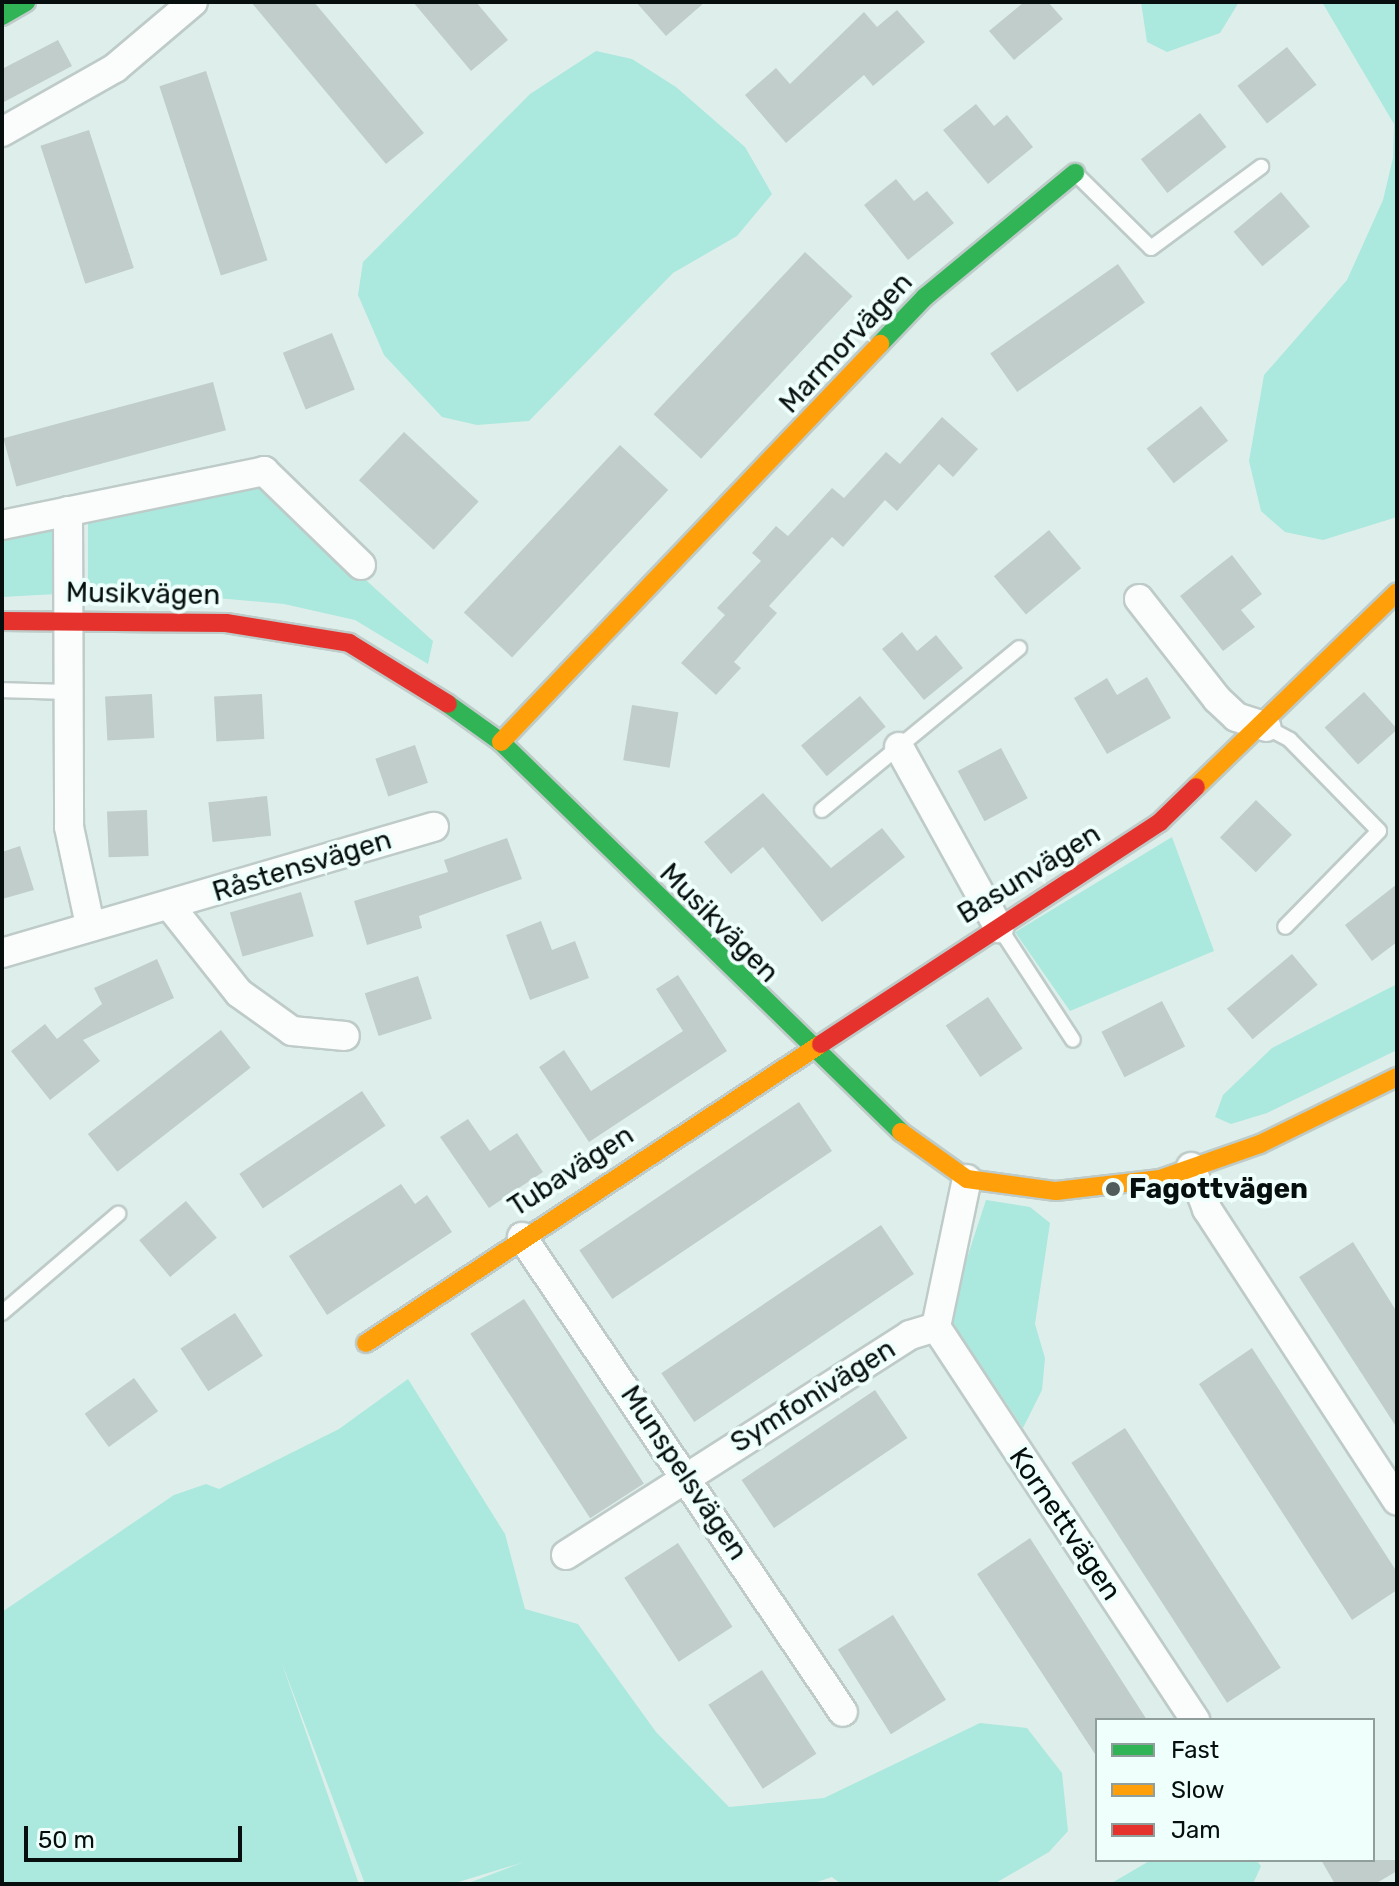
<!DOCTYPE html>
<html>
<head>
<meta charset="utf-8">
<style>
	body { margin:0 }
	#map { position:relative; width:1399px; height:1886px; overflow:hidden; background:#deefeb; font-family:Rubik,sans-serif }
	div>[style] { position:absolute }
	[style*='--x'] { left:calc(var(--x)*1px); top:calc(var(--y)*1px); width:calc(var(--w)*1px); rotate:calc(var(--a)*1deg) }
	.green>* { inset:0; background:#abe8de }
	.building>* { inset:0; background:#c0cdca; transform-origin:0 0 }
	.roads { filter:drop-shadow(2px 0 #becbc8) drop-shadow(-2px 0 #becbc8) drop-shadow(0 2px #becbc8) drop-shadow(0 -2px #becbc8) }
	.lane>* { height:14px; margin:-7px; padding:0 7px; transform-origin:7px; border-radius:7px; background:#fafdfc }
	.street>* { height:28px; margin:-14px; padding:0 14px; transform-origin:14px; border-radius:14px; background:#fafdfc }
	.fast>* { height:18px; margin:-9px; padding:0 9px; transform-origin:9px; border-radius:9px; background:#30b455 }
	.slow>* { height:18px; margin:-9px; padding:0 9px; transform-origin:9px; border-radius:9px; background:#ff9f0a }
	.jam>* { height:18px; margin:-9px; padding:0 9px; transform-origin:9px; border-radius:9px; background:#e5322d }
	.dots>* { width:22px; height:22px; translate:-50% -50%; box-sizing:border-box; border:4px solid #eefffc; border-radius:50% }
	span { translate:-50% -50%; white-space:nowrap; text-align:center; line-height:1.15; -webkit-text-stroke:8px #eefffc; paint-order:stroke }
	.street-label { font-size:28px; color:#060f0d }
	.poi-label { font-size:28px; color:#060f0d; font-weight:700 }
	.left { translate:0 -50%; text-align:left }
	.frame { position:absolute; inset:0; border:4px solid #060f0d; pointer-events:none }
	.legend { position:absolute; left:1095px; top:1718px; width:280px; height:144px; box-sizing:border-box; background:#eefffc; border:2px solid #919f9c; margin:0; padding:10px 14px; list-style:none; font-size:24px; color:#060f0d }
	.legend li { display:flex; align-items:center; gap:16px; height:40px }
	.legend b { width:40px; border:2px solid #919f9c }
	.scale { position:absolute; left:24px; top:1826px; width:218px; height:36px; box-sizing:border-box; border:4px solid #060f0d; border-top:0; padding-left:10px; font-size:24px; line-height:28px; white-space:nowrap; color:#060f0d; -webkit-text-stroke:6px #eefffc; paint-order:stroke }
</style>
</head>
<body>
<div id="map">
	<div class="green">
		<div style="clip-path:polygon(1141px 2px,1239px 2px,1220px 33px,1167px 52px,1147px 42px)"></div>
		<div style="clip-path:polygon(1322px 2px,1397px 2px,1397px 517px,1323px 540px,1285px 532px,1261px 511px,1249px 461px,1264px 375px,1347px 280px,1383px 200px,1393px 158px,1394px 124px)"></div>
		<div style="clip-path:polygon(596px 51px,632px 59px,676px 87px,745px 147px,772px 194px,737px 236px,673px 273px,529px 421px,477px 425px,442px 417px,384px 355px,358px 295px,363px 262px,530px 94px)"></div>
		<div style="clip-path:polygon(258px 482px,433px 641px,428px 664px,355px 620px,284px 604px,183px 595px,88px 598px,88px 518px)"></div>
		<div style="clip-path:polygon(58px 523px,56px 594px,2px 597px,2px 534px)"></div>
		<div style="clip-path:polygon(1172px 837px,1214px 951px,1070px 1011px,1015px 932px)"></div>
		<div style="clip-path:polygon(1397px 984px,1397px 1050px,1267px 1113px,1231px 1124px,1215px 1117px,1223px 1095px,1272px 1048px)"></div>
		<div style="clip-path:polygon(986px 1200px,1030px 1207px,1050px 1223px,1035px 1324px,1045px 1358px,1042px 1390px,1023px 1428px,948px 1316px)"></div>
		<div style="clip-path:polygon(408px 1379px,505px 1534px,525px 1609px,578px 1624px,656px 1732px,729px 1807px,824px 1798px,980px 1723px,1027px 1728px,1062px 1773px,1068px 1831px,1049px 1852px,994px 1884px,841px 1884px,832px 1877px,811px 1884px,466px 1884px,524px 1862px,452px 1884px,365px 1884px,280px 1658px,359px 1884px,2px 1884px,2px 1612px,174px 1495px,206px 1484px,219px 1489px,339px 1429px)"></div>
		<div style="clip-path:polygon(1151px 1860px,1256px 1860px,1261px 1866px,1253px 1884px,1110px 1884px)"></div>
	</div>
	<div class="building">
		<div style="clip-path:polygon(251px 2px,314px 2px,424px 133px,386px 164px)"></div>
		<div style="clip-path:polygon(413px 2px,476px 2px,508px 40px,471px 71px)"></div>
		<div style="clip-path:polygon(636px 2px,705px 2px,666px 36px)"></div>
		<div style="clip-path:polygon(1024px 2px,1048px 2px,1063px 19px,1014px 60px,989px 31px)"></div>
		<div style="clip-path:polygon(897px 10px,925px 42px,873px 86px,864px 75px,786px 143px,745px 95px,776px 68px,790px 84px,864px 12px,877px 27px)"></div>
		<div style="clip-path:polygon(58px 40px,72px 66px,2px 103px,2px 69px)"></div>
		<div style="left:1287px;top:47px;width:48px;height:63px;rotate:52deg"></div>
		<div style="left:206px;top:71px;width:199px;height:49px;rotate:72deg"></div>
		<div style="clip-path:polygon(976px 104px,994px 126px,1007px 115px,1033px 147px,988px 184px,943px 130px)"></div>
		<div style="left:1200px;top:113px;width:43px;height:75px;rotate:52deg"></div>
		<div style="left:89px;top:130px;width:145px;height:51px;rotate:72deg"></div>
		<div style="clip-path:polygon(896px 179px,914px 201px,927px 191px,954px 223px,908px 260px,864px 205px)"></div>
		<div style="left:1281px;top:192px;width:45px;height:62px;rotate:50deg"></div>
		<div style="left:805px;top:252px;width:65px;height:222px;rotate:43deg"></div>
		<div style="left:1118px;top:264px;width:47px;height:156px;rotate:55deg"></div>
		<div style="left:332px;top:333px;width:61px;height:53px;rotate:68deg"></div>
		<div style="left:213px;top:382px;width:50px;height:217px;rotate:75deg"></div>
		<div style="left:1201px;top:406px;width:44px;height:69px;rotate:52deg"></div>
		<div style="clip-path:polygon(942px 417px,978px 449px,953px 477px,939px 464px,897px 511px,885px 500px,843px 547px,832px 537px,769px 606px,777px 613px,734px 662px,741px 668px,716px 695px,681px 663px,725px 615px,717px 608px,761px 561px,752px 553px,776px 526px,788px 536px,832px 488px,844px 498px,886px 452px,900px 464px)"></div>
		<div style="left:404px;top:432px;width:102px;height:66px;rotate:43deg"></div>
		<div style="left:620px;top:445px;width:66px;height:229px;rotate:43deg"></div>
		<div style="left:1049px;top:530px;width:50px;height:72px;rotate:50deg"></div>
		<div style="clip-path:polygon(1232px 555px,1262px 594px,1241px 610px,1255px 627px,1223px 651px,1180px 596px)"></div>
		<div style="clip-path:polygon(902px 632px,917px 651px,936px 635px,963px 668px,924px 700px,882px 649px)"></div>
		<div style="clip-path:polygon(1147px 677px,1171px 718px,1107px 754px,1074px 698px,1107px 678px,1117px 695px)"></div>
		<div style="left:1364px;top:692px;width:50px;height:53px;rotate:48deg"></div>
		<div style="left:152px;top:694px;width:44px;height:47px;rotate:87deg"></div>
		<div style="left:262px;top:694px;width:45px;height:48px;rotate:87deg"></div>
		<div style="left:860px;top:696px;width:40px;height:77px;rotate:50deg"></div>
		<div style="left:632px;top:705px;width:47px;height:56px;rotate:9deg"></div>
		<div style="left:415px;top:745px;width:40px;height:42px;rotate:71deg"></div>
		<div style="left:1001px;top:748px;width:57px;height:49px;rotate:62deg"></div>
		<div style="clip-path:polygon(763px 793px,831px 868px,882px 828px,905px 857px,822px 922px,763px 847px,731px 874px,704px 842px)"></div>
		<div style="left:267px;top:796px;width:40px;height:59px;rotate:84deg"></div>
		<div style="left:1256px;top:800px;width:50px;height:52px;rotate:44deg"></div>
		<div style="left:147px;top:810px;width:46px;height:40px;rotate:88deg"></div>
		<div style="clip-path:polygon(507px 838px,522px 879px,419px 916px,422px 928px,367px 945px,354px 901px,448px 872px,444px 860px)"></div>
		<div style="clip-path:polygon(20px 846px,34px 890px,2px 899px,2px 852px)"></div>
		<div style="clip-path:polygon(1397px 884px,1397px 942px,1372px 961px,1345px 925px)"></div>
		<div style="left:301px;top:892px;width:46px;height:74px;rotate:74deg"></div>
		<div style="clip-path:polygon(541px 921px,552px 950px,575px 941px,589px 978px,530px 1000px,506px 935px)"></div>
		<div style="left:1292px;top:954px;width:40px;height:85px;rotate:50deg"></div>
		<div style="clip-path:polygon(157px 959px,174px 998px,83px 1040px,100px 1061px,50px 1100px,11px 1051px,45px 1024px,57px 1039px,102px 1004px,94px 988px)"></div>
		<div style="clip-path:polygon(678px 975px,727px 1051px,589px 1142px,539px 1067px,564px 1050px,591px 1091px,683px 1031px,656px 989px)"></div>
		<div style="left:418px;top:976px;width:45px;height:56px;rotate:72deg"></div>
		<div style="left:988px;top:997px;width:62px;height:51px;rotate:56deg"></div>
		<div style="left:1162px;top:1001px;width:51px;height:68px;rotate:63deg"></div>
		<div style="left:221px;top:1030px;width:48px;height:169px;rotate:52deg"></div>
		<div style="left:362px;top:1091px;width:42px;height:148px;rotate:56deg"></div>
		<div style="left:799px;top:1102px;width:59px;height:265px;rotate:56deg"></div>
		<div style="clip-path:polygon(468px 1119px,490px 1151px,517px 1133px,543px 1172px,489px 1208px,440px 1137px)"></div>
		<div style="clip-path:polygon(401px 1184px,415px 1204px,427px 1195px,452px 1232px,327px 1315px,289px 1256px)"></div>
		<div style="left:186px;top:1201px;width:48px;height:61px;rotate:50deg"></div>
		<div style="left:881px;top:1225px;width:59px;height:265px;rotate:56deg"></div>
		<div style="clip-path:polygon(1353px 1242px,1397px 1312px,1397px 1428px,1299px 1277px)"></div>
		<div style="left:524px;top:1299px;width:220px;height:64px;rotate:57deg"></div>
		<div style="left:235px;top:1313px;width:51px;height:65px;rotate:57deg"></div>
		<div style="clip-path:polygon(1252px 1348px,1397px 1572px,1397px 1590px,1352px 1620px,1199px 1384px)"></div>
		<div style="left:134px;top:1378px;width:41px;height:61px;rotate:54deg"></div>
		<div style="left:875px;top:1390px;width:58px;height:161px;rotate:56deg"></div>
		<div style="left:1125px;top:1428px;width:286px;height:64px;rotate:57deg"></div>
		<div style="clip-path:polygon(1030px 1538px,1147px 1720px,1097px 1720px,1097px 1757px,977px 1574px)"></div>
		<div style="left:678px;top:1543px;width:100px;height:64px;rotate:57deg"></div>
		<div style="left:893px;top:1615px;width:100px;height:65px;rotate:58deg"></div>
		<div style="left:762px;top:1670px;width:100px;height:64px;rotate:57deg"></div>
		<div style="clip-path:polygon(1321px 1860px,1397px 1860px,1397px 1871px,1375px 1884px,1335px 1884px)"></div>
	</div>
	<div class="roads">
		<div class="lane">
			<div style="--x:1076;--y:174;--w:105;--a:44.6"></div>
			<div style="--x:1151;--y:248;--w:137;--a:-36.4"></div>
			<div style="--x:2;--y:690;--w:68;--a:1.7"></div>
			<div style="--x:1266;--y:727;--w:27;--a:28"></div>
			<div style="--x:1290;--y:740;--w:127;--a:45.6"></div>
			<div style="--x:1379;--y:831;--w:134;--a:134.4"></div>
			<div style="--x:822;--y:810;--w:255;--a:-39.4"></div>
			<div style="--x:1001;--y:930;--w:131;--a:56.8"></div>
			<div style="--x:2;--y:1313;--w:153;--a:-40.5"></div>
		</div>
		<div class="street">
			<div style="--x:2;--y:132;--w:130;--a:-29.5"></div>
			<div style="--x:115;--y:68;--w:102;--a:-40.2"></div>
			<div style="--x:68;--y:511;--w:316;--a:89.8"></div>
			<div style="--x:69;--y:827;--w:100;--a:77.9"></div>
			<div style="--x:2;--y:525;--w:268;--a:-11.6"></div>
			<div style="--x:264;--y:471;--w:135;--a:44.1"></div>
			<div style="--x:1139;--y:599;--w:127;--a:52"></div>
			<div style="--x:1217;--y:699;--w:26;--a:43"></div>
			<div style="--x:1236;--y:717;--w:32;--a:18"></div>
			<div style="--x:899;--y:747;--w:207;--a:61.1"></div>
			<div style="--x:170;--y:906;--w:111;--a:51.6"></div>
			<div style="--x:239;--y:993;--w:65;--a:35.6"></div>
			<div style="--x:292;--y:1031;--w:53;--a:5.4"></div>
			<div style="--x:2;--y:953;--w:450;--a:-16.3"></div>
			<div style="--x:1191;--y:1167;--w:45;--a:69.1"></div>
			<div style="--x:1207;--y:1209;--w:348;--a:56.9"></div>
			<div style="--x:522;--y:1237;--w:573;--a:55.95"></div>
			<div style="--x:936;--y:1327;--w:471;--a:56.6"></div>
			<div style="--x:936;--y:1327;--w:151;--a:-78.2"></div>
			<div style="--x:566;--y:1555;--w:408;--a:-32.6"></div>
			<div style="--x:910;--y:1335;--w:27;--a:-17"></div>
		</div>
		<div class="fast">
			<div style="--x:2;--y:16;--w:28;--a:-30"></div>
			<div style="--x:880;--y:344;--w:65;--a:-46.2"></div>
			<div style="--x:925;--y:297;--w:195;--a:-39.6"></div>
			<div style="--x:448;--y:704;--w:65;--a:35.6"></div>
			<div style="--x:501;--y:742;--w:559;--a:44.27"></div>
		</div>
		<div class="slow">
			<div style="--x:501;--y:742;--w:550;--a:-46.4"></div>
			<div style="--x:1196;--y:787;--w:280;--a:-44.1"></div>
			<div style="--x:901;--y:1132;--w:81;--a:35.5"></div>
			<div style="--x:967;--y:1179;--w:90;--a:7.7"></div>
			<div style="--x:1056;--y:1191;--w:105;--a:-6.6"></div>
			<div style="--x:1160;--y:1179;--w:106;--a:-19.3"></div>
			<div style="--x:1260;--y:1144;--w:153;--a:-26.1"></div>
			<div style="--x:366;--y:1343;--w:544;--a:-33.31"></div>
		</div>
		<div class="jam">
			<div style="--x:2;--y:621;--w:224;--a:0.5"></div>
			<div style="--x:226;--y:623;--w:125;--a:9.2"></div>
			<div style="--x:349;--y:643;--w:116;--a:31.6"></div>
			<div style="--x:821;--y:1044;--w:405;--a:-33.2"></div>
			<div style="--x:1160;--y:822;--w:50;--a:-44.2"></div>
		</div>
	</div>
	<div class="dots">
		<div style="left:1113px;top:1189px;background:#525d5b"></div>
	</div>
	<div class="street-label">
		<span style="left:846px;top:343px;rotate:-47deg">Marmorvägen</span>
		<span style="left:143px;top:594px;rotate:1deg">Musikvägen</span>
		<span style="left:302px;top:866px;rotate:-17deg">Råstensvägen</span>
		<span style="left:1029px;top:874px;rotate:-32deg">Basunvägen</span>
		<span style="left:719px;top:923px;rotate:45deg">Musikvägen</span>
		<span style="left:571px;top:1171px;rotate:-33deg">Tubavägen</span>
		<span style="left:813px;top:1396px;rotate:-32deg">Symfonivägen</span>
		<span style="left:684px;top:1473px;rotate:56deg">Munspelsvägen</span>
		<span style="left:1065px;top:1524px;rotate:56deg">Kornettvägen</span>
	</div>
	<div class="poi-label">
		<span class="left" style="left:1129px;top:1189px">Fagottvägen</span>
	</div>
	<div class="frame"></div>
	<ul class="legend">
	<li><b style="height:10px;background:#30b455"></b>Fast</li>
	<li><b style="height:10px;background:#ff9f0a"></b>Slow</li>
	<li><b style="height:10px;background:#e5322d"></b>Jam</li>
	</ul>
	<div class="scale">50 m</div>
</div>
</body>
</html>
